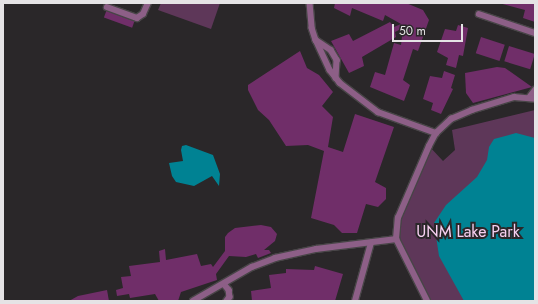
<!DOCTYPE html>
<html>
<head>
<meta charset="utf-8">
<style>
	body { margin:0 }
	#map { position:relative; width:538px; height:304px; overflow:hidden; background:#2a2729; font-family:Jost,sans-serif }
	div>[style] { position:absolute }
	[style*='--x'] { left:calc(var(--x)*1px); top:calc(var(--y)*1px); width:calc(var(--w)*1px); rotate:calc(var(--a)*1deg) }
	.green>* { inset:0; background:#5e3759 }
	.water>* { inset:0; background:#008293 }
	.building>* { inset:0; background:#702e69; transform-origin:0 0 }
	.roads { filter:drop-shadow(1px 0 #484547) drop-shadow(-1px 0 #484547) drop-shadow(0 1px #484547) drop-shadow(0 -1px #484547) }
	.lane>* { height:5.5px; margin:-2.75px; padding:0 2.75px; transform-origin:2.75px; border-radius:2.75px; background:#8d5f87 }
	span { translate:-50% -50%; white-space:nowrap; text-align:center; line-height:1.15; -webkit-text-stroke:4px #2a2729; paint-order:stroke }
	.park-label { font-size:16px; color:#f7d0f1 }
	.frame { position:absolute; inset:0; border:4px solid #e5e3e5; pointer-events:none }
	.scale { position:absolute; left:392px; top:24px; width:71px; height:18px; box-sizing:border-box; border:2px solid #e5e3e5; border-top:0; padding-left:5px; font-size:12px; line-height:14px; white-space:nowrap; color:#e5e3e5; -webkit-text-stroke:3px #2a2729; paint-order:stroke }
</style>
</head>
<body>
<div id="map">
	<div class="green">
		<div style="clip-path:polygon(161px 3px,220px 3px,211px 29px,158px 10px)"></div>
		<div style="clip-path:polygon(535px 110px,535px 301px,427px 301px,396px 239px,409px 194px,429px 146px,443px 161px,455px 150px,452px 130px)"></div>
	</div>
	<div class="water">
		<div style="clip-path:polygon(516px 133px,535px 138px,535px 301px,464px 301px,439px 256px,434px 223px,446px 205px,477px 177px,487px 160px,489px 147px,494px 139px)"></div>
		<div style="clip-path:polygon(186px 145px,213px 155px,220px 174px,219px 186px,212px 176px,194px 186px,176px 182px,172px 176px,169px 163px,183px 161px,181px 150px,182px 146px)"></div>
	</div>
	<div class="building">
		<div style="clip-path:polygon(335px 3px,406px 3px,423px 10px,429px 20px,418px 51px,413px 49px,403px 80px,410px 85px,404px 101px,370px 87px,375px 72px,385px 75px,394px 43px,401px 45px,403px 28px,395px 32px,396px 37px,362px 57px,364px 66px,349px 73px,331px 41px,349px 34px,353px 41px,390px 22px,394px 27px,401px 24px,385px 15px,383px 21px,352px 8px,350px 16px,334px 8px)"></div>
		<div style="clip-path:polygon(499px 3px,535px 3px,535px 22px,523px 18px,525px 10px)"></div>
		<div style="left:107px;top:9px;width:30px;height:9px;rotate:20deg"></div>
		<div style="clip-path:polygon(458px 25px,468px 28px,463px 56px,459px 55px,456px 68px,446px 65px,448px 58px,437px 52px,445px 29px,456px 31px)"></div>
		<div style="left:481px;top:37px;width:25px;height:17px;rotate:18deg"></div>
		<div style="left:509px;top:46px;width:27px;height:16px;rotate:17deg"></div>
		<div style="clip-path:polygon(300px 51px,307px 68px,319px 75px,333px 92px,322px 106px,333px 117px,328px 147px,343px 152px,355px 114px,394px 127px,375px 182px,386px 188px,386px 199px,378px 207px,366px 204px,357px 233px,342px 233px,334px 225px,311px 218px,324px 151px,308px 145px,286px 146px,269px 120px,258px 110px,248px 90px,248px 85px)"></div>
		<div style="clip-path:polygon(497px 67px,505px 68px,532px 87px,473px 103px,466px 93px,465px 73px)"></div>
		<div style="clip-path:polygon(444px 71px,455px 75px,451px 88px,453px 89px,441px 114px,431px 110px,433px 103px,423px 99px,430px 76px,442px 78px)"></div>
		<div style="clip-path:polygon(261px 225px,271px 227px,277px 234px,275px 241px,264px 250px,269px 250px,271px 253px,258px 258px,256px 254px,246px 257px,229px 256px,216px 274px,217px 280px,181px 292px,178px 301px,159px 301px,155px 294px,130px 298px,129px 294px,117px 296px,116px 290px,123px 288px,121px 277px,131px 276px,129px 266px,160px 262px,159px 251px,165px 249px,166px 260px,197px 254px,201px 266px,211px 264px,213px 267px,225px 251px,225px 237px,228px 233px,235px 228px)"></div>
		<div style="clip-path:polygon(315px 266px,343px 274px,335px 301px,252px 301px,251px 291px,271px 288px,269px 275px,286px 273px,286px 269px,314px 270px)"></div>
		<div style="clip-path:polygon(107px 290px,109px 301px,69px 301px,78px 296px)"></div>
	</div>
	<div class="roads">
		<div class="lane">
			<div style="--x:310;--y:3;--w:25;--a:85"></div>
			<div style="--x:312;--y:28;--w:13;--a:72"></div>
			<div style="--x:316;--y:40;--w:33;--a:65"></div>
			<div style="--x:330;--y:70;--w:16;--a:52"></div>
			<div style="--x:340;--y:83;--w:48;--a:37.3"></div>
			<div style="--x:378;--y:112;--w:62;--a:19.9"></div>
			<div style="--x:107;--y:7;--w:32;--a:20"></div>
			<div style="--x:137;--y:18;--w:7;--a:-34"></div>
			<div style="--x:143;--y:14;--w:12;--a:-66"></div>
			<div style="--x:479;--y:14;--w:59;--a:18.7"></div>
			<div style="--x:316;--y:40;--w:18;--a:34"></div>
			<div style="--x:331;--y:50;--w:12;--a:59"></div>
			<div style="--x:337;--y:60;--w:18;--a:93"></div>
			<div style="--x:529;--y:98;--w:10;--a:-53"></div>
			<div style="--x:224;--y:284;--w:8;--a:50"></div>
			<div style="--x:229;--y:290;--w:7;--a:82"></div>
			<div style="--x:230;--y:297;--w:5;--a:127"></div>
			<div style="--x:193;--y:301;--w:68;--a:-30"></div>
			<div style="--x:252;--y:267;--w:25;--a:-21"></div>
			<div style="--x:275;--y:258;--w:42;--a:-12.4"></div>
			<div style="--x:316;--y:249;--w:81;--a:-7.1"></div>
			<div style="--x:355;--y:301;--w:60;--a:-74.6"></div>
			<div style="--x:427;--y:301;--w:69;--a:-116.6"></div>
			<div style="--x:396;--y:239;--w:21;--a:-85"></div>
			<div style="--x:398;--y:218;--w:78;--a:-66.7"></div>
			<div style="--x:429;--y:146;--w:15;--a:-62"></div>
			<div style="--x:436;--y:133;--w:21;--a:-43"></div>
			<div style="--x:451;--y:119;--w:23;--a:-23"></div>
			<div style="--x:472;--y:110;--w:44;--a:-17.2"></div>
			<div style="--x:514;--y:97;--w:21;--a:5"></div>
		</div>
	</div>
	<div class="park-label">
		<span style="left:468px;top:232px">UNM Lake Park</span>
	</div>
	<div class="frame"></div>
	<div class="scale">50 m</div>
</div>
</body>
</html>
